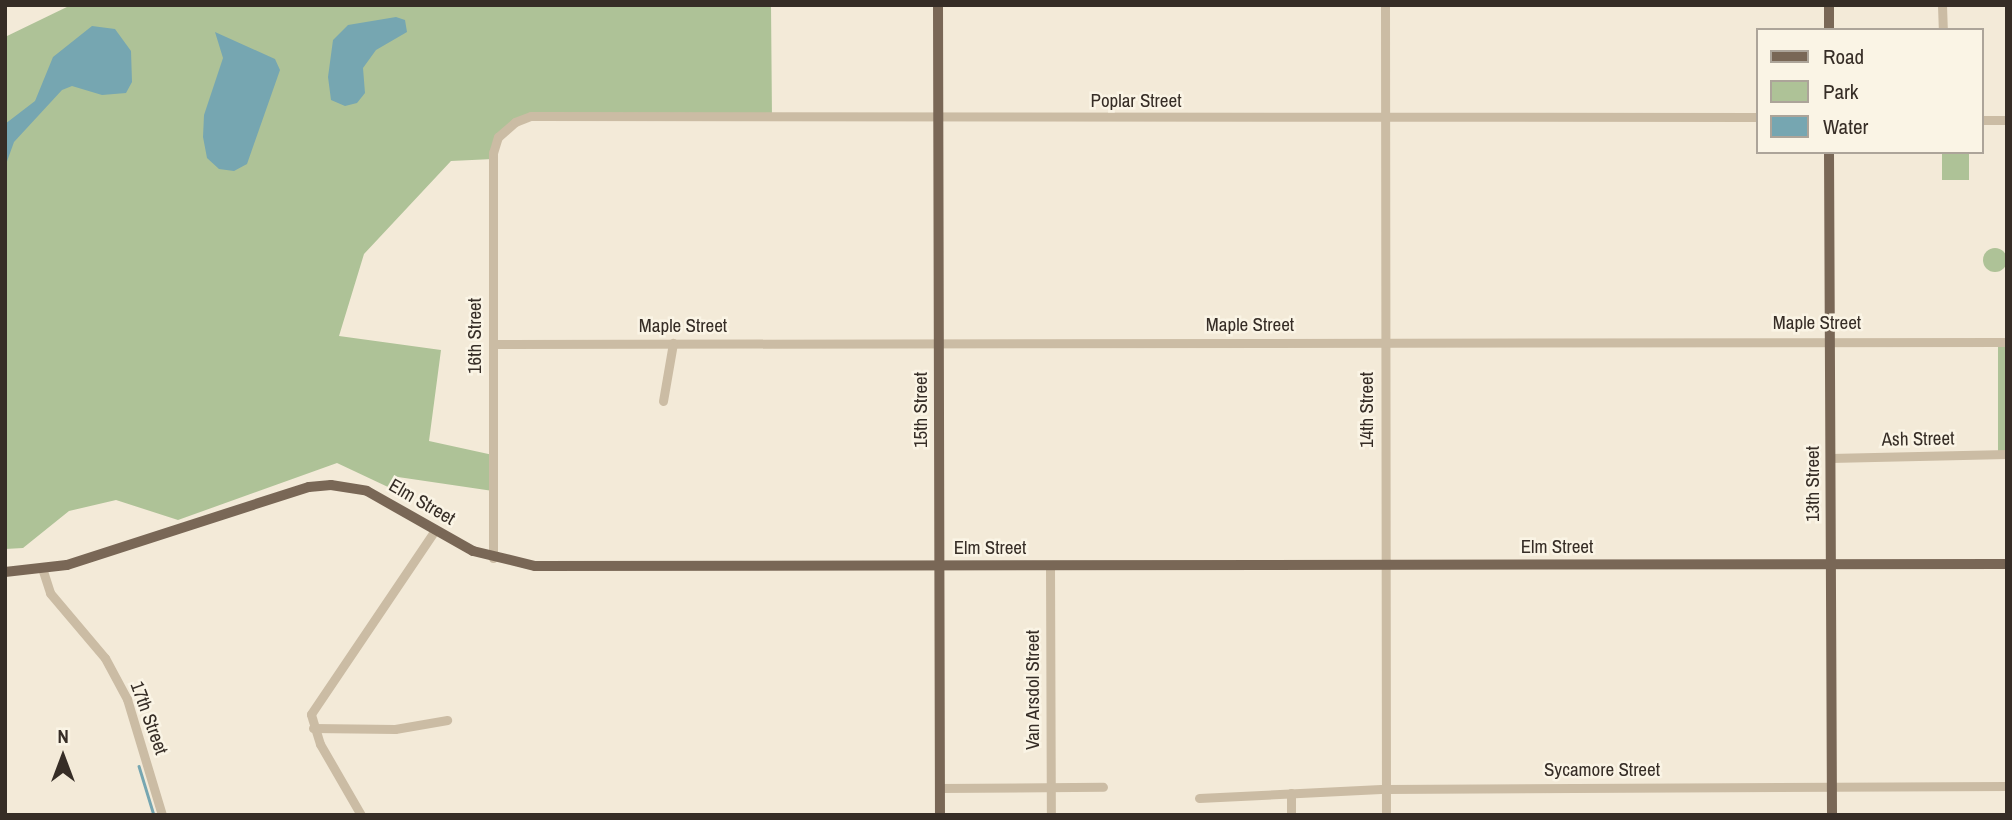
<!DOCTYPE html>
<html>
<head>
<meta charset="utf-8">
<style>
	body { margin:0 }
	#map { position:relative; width:2012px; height:820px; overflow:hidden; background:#f3ead8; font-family:"Archivo Narrow",sans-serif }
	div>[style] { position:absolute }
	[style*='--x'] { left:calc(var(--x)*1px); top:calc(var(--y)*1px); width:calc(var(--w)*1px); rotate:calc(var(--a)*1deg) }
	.green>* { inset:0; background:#aec297; transform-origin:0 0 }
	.round { border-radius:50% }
	.water>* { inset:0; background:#76a6b1 }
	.stream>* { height:2.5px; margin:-1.25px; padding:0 1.25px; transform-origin:1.25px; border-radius:1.25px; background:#76a6b1 }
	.minor>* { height:9px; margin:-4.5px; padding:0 4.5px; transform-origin:4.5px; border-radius:4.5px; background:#cbbca4 }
	.major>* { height:10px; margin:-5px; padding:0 5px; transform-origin:5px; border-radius:5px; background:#796756 }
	span { translate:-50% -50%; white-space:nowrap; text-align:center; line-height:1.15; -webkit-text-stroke:5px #faf4e5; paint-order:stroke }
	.street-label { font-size:19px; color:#362d26 }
	.frame { position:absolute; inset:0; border:7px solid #362d26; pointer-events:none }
	.legend { position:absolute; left:1756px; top:28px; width:228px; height:126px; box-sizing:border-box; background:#faf4e5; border:2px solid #aca499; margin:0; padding:9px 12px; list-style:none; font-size:21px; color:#362d26 }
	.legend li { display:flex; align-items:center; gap:14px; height:35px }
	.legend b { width:35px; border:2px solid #aca499 }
	.north { position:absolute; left:28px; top:722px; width:70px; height:70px; -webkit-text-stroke:5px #faf4e5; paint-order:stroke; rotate:0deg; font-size:19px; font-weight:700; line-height:28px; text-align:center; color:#362d26 }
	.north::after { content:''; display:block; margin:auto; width:24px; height:32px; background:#362d26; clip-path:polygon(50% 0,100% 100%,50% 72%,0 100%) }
</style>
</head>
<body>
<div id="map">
	<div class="green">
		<div style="clip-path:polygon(71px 5px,771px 5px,772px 119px,530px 116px,499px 137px,493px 159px,451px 161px,364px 254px,339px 336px,441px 350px,429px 441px,493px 455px,493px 491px,398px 477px,388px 487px,337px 463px,178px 520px,116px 500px,69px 511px,23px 548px,5px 549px,5px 37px)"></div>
		<div style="left:1942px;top:153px;width:27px;height:27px"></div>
		<div class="round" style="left:1983px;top:248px;width:24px;height:24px"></div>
		<div style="left:1998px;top:342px;width:9px;height:113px"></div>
	</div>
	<div class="water">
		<div style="clip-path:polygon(396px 17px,405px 20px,407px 32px,376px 50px,363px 68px,365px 93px,357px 103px,345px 106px,331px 100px,328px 77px,333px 40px,348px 25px)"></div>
		<div style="clip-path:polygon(92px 26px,115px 29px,131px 51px,132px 82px,126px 93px,102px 95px,72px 86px,62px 90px,14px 142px,5px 167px,5px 124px,35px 101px,53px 57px)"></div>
		<div style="clip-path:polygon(215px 32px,275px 59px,280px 70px,247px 164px,234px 171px,219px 169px,207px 158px,203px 137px,204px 115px,223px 58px)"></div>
	</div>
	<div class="stream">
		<div style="--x:139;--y:766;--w:51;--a:73"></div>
	</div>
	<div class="minor">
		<div style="--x:1385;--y:5;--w:810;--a:89.93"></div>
		<div style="--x:1942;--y:5;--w:25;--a:88"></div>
		<div style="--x:1982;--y:120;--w:25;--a:0"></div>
		<div style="--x:493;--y:344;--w:1514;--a:-0.08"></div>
		<div style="--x:663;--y:401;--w:59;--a:-80.2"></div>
		<div style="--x:1830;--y:458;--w:177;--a:-1.3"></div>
		<div style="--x:493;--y:558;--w:405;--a:-90"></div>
		<div style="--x:493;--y:153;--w:17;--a:-73"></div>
		<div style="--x:498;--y:137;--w:23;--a:-41"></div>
		<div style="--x:515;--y:122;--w:17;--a:-21"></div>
		<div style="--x:531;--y:116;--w:1227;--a:0.05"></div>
		<div style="--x:1050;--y:565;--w:250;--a:89.8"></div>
		<div style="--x:43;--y:571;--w:23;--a:72"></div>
		<div style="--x:50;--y:593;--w:85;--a:49.8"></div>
		<div style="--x:105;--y:658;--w:47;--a:61.8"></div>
		<div style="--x:127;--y:699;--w:121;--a:73.2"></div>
		<div style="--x:313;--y:728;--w:82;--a:0.7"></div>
		<div style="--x:395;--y:729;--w:53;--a:-9.8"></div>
		<div style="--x:940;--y:788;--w:163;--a:-0.4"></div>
		<div style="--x:1291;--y:793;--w:22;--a:90"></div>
		<div style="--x:1199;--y:798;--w:187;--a:-2.8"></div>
		<div style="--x:1386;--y:789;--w:621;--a:-0.28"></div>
		<div style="--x:361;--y:815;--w:82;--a:-120"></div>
		<div style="--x:320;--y:744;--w:31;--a:-107"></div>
		<div style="--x:311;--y:714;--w:222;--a:-56"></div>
	</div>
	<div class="major">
		<div style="--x:938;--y:5;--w:810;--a:89.86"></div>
		<div style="--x:1829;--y:30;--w:25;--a:-90"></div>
		<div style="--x:1829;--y:152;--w:663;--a:89.74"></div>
		<div style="--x:5;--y:572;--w:62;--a:-6.4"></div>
		<div style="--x:67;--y:565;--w:254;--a:-17.9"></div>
		<div style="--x:309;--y:487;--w:22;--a:-5"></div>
		<div style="--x:331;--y:485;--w:36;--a:9"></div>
		<div style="--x:367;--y:491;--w:122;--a:29.5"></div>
		<div style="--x:473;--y:551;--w:64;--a:13.6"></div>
		<div style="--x:535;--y:566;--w:1472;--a:-0.08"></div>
	</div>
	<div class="street-label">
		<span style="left:1136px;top:101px">Poplar Street</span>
		<span style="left:1817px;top:323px">Maple Street</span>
		<span style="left:1250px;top:325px">Maple Street</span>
		<span style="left:683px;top:326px">Maple Street</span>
		<span style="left:475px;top:336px;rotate:-90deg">16th Street</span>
		<span style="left:921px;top:410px;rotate:-90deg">15th Street</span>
		<span style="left:1367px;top:410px;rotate:-90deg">14th Street</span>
		<span style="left:1918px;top:439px;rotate:-1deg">Ash Street</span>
		<span style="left:1813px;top:484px;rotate:-90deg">13th Street</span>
		<span style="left:422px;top:502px;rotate:30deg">Elm Street</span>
		<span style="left:1557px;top:547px">Elm Street</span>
		<span style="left:990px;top:548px">Elm Street</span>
		<span style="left:1033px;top:690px;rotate:-90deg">Van Arsdol Street</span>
		<span style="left:149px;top:718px;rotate:70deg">17th Street</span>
		<span style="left:1602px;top:770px">Sycamore Street</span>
	</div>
	<div class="frame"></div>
	<ul class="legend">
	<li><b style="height:9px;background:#796756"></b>Road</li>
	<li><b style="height:19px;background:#aec297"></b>Park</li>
	<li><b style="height:19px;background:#76a6b1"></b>Water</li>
	</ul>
	<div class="north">N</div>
</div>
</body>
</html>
